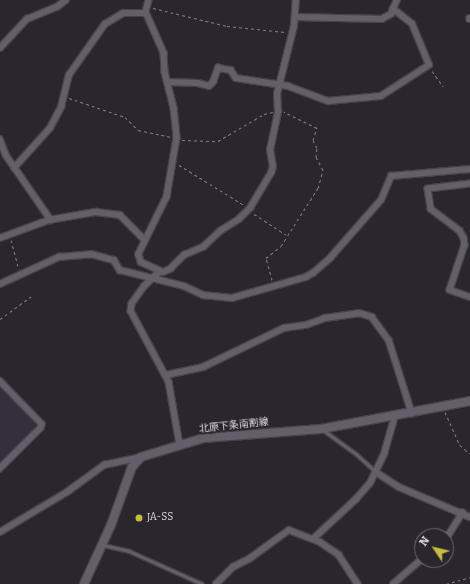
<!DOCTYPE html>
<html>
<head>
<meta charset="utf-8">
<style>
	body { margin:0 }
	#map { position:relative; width:470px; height:584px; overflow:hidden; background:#29262e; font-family:Bitter,"Noto Sans JP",serif }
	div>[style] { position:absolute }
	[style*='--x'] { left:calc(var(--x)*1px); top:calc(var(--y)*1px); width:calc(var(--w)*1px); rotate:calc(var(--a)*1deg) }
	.built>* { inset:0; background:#332f3c }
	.path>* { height:1px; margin-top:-0.5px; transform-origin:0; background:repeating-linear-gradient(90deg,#827f86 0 3px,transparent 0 6px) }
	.roads { filter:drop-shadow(1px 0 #46444b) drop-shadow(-1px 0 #46444b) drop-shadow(0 1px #46444b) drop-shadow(0 -1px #46444b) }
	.service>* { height:3px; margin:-1.5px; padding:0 1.5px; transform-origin:1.5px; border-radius:1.5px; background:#635f69 }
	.minor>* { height:5.5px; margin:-2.75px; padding:0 2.75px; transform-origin:2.75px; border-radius:2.75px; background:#635f69 }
	.secondary>* { height:8px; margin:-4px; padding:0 4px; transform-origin:4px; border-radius:4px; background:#635f69 }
	.dots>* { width:11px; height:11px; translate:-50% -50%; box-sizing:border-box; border:2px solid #29262e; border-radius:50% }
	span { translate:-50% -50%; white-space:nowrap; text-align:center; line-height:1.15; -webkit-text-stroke:3.5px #29262e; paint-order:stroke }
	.street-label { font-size:10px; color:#dedce1 }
	.poi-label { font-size:10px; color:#dedce1 }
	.left { translate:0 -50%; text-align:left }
	.north { position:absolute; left:414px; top:528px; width:40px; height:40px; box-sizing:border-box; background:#29262e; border:1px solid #716f76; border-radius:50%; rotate:305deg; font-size:11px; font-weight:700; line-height:16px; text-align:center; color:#dedce1 }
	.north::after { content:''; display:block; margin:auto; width:14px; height:18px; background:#c6bc3d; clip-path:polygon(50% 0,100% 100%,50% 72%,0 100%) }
</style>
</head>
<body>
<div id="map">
	<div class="built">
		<div style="clip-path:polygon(0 388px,35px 423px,35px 428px,0 464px)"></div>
	</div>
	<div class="path">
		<div style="--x:153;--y:8;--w:76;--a:13.7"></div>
		<div style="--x:227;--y:26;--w:58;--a:5.9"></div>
		<div style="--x:432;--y:71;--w:19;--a:54"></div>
		<div style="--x:69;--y:98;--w:59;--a:18.7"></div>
		<div style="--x:125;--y:117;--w:18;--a:45"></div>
		<div style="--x:138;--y:130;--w:34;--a:12"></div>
		<div style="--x:182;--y:140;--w:36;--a:2"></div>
		<div style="--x:218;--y:141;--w:53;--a:-30.4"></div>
		<div style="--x:264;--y:114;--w:9;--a:-13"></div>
		<div style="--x:179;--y:165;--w:76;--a:31.6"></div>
		<div style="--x:254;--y:214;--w:38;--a:33"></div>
		<div style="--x:11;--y:240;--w:31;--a:75"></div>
		<div style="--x:272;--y:280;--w:23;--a:-105"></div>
		<div style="--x:266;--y:258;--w:19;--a:-39"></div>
		<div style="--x:281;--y:246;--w:69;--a:-57.5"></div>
		<div style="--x:318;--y:188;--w:19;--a:-74"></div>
		<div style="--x:323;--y:170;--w:15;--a:-118"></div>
		<div style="--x:316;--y:157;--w:9;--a:-84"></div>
		<div style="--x:317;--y:148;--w:9;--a:-117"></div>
		<div style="--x:313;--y:140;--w:13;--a:-72"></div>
		<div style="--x:317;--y:128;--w:37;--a:-154"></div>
		<div style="--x:0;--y:319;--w:41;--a:-36"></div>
		<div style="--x:445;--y:412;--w:36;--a:66"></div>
		<div style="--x:460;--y:445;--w:13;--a:42"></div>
		<div style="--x:446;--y:584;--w:25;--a:-16"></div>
	</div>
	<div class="roads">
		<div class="service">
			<div style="--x:323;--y:430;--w:41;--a:36"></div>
			<div style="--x:356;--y:454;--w:27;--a:42"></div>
			<div style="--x:103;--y:545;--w:27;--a:13"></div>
			<div style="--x:129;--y:551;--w:80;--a:24.3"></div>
		</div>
		<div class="minor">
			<div style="--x:149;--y:0;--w:12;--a:104"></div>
			<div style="--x:146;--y:12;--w:45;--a:66.3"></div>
			<div style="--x:164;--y:53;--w:19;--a:87"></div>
			<div style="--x:165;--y:72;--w:37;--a:76"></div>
			<div style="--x:174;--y:108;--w:30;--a:84"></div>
			<div style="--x:177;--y:138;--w:60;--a:99.6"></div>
			<div style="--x:167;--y:197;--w:64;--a:116.2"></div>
			<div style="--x:139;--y:254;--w:8;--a:76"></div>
			<div style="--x:141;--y:262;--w:24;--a:24"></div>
			<div style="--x:163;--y:272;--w:8;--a:-23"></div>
			<div style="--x:170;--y:269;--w:20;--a:-45"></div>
			<div style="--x:184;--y:255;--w:21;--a:-23"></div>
			<div style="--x:203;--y:247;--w:23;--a:-43"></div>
			<div style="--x:220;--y:231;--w:22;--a:-32"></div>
			<div style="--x:239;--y:219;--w:16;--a:-45"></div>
			<div style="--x:250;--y:208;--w:41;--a:-59"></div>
			<div style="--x:271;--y:173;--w:6;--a:-72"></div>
			<div style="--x:273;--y:167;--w:17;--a:-100"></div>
			<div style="--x:270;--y:150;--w:39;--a:-78"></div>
			<div style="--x:278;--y:112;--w:18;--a:-93"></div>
			<div style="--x:277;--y:94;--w:70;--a:-76"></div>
			<div style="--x:294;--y:26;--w:26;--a:-86"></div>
			<div style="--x:295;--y:17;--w:87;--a:1.3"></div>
			<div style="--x:382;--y:19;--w:10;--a:-29"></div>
			<div style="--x:391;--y:14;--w:15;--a:-67"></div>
			<div style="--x:470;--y:18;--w:1;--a:90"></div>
			<div style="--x:0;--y:48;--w:40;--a:-47"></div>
			<div style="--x:27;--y:19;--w:32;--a:-22"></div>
			<div style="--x:57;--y:7;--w:11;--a:-38"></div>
			<div style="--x:167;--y:82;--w:31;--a:2"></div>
			<div style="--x:198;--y:83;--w:11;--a:15"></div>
			<div style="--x:209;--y:86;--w:6;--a:-45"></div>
			<div style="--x:213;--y:82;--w:15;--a:-70"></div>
			<div style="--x:218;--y:68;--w:13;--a:9"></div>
			<div style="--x:231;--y:70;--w:9;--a:58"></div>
			<div style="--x:236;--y:78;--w:53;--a:8.7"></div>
			<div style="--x:288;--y:86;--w:43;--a:20.6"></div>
			<div style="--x:328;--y:101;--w:53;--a:-5.4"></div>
			<div style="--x:381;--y:96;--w:57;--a:-32.9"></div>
			<div style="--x:429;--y:65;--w:44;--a:-112.5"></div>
			<div style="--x:412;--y:24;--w:24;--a:-142"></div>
			<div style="--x:0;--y:139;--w:17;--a:69"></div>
			<div style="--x:6;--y:155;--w:79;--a:55.3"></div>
			<div style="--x:14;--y:168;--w:54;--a:-48"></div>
			<div style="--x:50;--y:128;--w:24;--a:-62"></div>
			<div style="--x:61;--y:107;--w:33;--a:-76"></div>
			<div style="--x:69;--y:75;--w:62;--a:-54.8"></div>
			<div style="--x:105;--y:24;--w:21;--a:-31"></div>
			<div style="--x:123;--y:13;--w:23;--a:0"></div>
			<div style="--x:470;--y:184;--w:42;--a:173.2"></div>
			<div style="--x:428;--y:189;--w:20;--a:81"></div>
			<div style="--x:431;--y:209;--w:36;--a:37"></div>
			<div style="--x:460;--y:231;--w:8;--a:60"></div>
			<div style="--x:464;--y:238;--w:7;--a:82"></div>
			<div style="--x:465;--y:245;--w:47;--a:108.4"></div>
			<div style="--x:450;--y:290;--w:21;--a:19"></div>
			<div style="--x:0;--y:238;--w:52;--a:-20.2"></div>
			<div style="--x:49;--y:220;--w:48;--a:-9.7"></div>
			<div style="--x:96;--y:212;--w:24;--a:7"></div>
			<div style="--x:120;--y:215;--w:34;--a:45"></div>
			<div style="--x:160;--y:272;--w:21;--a:137"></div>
			<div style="--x:145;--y:286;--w:22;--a:126"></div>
			<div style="--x:132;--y:304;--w:7;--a:98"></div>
			<div style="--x:131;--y:311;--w:81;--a:61.8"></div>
			<div style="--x:169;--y:382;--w:64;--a:80.1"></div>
			<div style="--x:0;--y:284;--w:65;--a:-24.6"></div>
			<div style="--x:59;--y:257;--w:32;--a:-5"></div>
			<div style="--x:91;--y:254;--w:24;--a:15"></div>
			<div style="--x:114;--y:260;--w:12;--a:59"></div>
			<div style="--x:120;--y:270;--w:66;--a:14"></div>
			<div style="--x:184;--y:286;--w:21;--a:25"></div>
			<div style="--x:203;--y:295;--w:29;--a:6"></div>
			<div style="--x:232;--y:298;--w:77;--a:-15.8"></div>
			<div style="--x:306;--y:277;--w:8;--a:-30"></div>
			<div style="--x:313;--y:273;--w:23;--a:-41"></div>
			<div style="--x:330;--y:258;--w:77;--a:-48.7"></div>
			<div style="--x:381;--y:200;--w:26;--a:-67"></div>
			<div style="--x:391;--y:176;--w:79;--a:-5.1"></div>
			<div style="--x:166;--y:375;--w:38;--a:-12"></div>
			<div style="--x:203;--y:367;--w:90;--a:-25.7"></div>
			<div style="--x:284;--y:328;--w:22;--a:-8"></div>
			<div style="--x:306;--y:325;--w:20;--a:-20"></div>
			<div style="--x:325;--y:318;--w:34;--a:-8"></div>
			<div style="--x:359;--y:313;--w:14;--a:17"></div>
			<div style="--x:372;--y:317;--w:29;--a:54"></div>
			<div style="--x:389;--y:340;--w:77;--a:72.5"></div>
			<div style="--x:0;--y:381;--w:60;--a:45.7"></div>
			<div style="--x:42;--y:424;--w:4;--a:104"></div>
			<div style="--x:41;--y:428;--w:58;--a:135"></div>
			<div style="--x:376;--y:472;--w:27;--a:33"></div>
			<div style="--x:399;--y:487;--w:77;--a:22.9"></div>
			<div style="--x:0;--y:532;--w:78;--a:-30.8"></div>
			<div style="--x:67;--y:492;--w:46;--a:-36.1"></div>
			<div style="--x:104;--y:465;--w:38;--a:-12"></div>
			<div style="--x:313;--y:539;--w:59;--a:-42.9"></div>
			<div style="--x:356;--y:499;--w:21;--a:-49"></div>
			<div style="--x:370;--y:483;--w:32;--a:-64"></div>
			<div style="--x:384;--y:454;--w:40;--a:-74"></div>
			<div style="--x:446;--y:539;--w:31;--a:-58"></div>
			<div style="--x:216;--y:584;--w:24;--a:-45"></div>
			<div style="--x:233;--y:567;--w:18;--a:-27"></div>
			<div style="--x:249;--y:559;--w:49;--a:-35.9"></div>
			<div style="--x:289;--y:530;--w:33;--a:21"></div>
			<div style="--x:320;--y:542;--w:23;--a:34"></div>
			<div style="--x:339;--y:555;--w:35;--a:57"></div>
			<div style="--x:393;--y:584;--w:38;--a:-41"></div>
		</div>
		<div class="secondary">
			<div style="--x:84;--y:584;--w:65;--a:-65.4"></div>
			<div style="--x:111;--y:525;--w:62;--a:-70.1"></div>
			<div style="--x:132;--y:467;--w:13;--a:-48"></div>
			<div style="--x:141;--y:457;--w:66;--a:-16.8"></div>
			<div style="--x:204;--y:438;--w:117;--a:-4.4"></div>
			<div style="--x:321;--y:429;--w:152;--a:-10.6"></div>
		</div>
	</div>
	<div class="dots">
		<div style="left:139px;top:518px;background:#c6bc3d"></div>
	</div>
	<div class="street-label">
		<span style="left:234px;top:426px;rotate:-6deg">北原下条南割線</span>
	</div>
	<div class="poi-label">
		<span class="left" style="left:147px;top:518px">JA-SS</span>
	</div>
	<div class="north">N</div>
</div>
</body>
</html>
